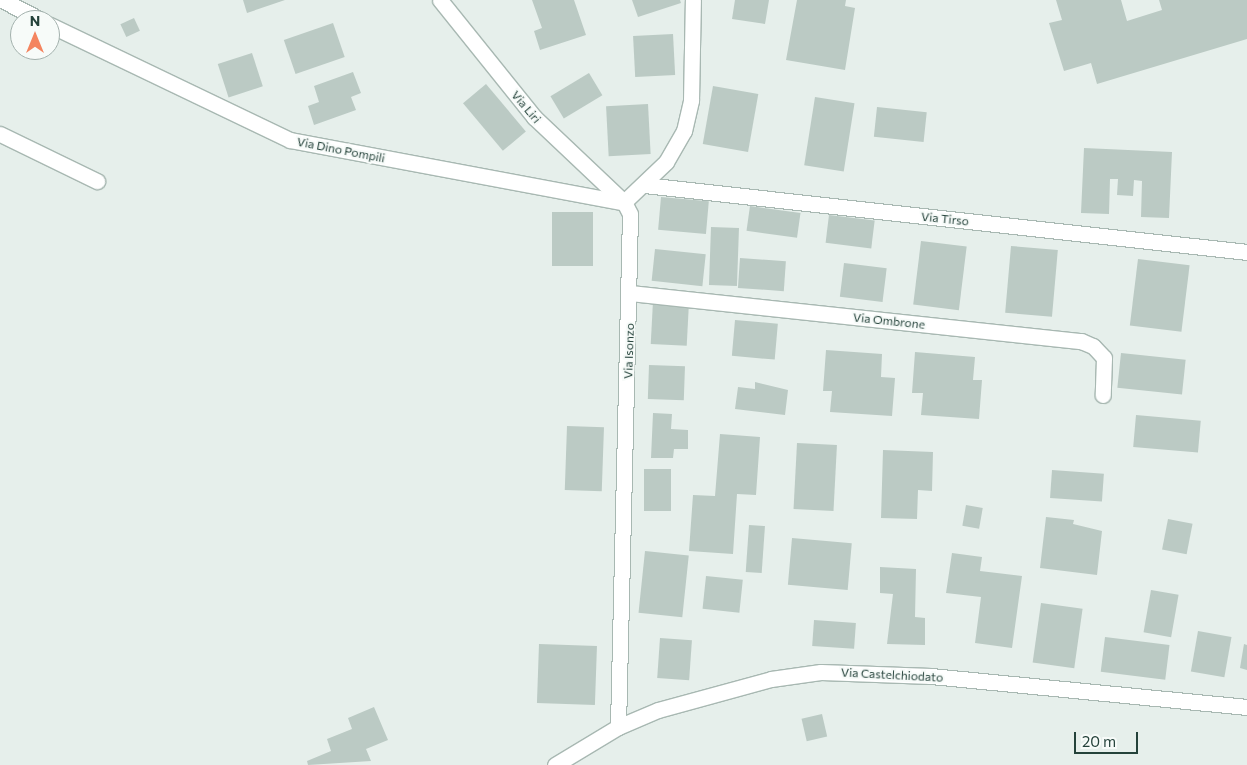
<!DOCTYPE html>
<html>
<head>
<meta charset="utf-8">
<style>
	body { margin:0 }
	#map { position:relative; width:1247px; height:765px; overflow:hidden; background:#e6efeb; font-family:Commissioner,sans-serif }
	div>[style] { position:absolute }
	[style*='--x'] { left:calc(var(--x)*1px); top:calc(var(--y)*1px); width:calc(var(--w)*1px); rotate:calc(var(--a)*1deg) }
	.building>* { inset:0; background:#bbcac4; transform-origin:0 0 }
	.roads { filter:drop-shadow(1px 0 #a8b8b2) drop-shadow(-1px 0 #a8b8b2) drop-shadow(0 1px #a8b8b2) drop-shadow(0 -1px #a8b8b2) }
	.minor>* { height:15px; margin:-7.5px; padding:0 7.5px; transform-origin:7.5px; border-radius:7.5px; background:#fff }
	span { translate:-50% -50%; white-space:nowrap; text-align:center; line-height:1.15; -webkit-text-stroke:4px #f7fbf9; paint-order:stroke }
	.street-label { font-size:12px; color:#24423a }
	.north { position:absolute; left:10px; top:10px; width:50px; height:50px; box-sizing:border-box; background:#f7fbf9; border:1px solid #a3b1ad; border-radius:50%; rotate:0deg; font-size:14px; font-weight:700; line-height:20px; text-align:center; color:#24423a }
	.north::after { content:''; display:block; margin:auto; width:18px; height:22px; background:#f4845f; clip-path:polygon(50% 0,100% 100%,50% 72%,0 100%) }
	.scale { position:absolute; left:1074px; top:732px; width:64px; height:22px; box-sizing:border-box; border:2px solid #24423a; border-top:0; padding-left:6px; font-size:15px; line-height:18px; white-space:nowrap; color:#24423a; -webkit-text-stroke:4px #f7fbf9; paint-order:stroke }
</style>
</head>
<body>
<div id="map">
	<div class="building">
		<div style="clip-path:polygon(243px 0,285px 0,247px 13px)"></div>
		<div style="clip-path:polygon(532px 0,574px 0,586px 35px,540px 50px,534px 31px,542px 28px)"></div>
		<div style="clip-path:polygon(632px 0,680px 0,681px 3px,638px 17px)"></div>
		<div style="clip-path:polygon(735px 0,769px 0,765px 24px,732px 19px)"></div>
		<div style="clip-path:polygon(797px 0,846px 0,845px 6px,855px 8px,845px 70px,786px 60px)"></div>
		<div style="clip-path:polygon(1056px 0,1121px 0,1127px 21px,1162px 10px,1159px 0,1247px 0,1247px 39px,1097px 84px,1091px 63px,1064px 71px,1049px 23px,1062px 20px)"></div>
		<div style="left:134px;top:18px;width:14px;height:15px;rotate:65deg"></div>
		<div style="left:333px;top:23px;width:36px;height:52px;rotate:71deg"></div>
		<div style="left:673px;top:34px;width:41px;height:40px;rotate:87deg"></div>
		<div style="left:252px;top:53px;width:35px;height:36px;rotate:72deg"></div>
		<div style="clip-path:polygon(353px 72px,361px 93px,351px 97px,356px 110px,314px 125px,308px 106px,319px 102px,314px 86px)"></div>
		<div style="left:589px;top:73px;width:26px;height:45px;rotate:59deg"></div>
		<div style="left:486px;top:84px;width:62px;height:30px;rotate:50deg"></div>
		<div style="left:713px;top:86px;width:46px;height:59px;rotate:10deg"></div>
		<div style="left:815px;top:97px;width:40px;height:69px;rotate:9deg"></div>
		<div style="left:648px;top:104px;width:50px;height:42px;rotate:87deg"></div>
		<div style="left:877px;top:107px;width:50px;height:30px;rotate:6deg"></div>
		<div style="clip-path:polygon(1084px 148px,1172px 152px,1169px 218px,1141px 217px,1142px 181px,1134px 180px,1133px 196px,1117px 195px,1118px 179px,1110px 179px,1109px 214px,1081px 213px)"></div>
		<div style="left:661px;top:197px;width:48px;height:33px;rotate:5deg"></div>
		<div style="left:750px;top:206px;width:51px;height:25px;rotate:8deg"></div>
		<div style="left:552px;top:212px;width:41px;height:54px"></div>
		<div style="left:829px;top:215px;width:46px;height:28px;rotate:7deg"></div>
		<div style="left:711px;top:227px;width:28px;height:58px;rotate:2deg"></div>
		<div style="left:921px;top:241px;width:46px;height:64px;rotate:7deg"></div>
		<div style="left:1011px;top:246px;width:47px;height:67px;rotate:5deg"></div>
		<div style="left:655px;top:249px;width:51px;height:32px;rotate:6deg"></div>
		<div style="left:740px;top:258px;width:46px;height:30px;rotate:4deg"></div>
		<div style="left:1138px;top:259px;width:52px;height:67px;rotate:7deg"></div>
		<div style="left:844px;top:263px;width:43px;height:34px;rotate:7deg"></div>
		<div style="left:653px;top:301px;width:36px;height:43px;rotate:3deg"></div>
		<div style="left:735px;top:320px;width:43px;height:36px;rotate:5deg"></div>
		<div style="clip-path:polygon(826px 350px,882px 354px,881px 377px,895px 378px,892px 416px,830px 412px,832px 391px,823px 391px)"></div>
		<div style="clip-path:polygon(915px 352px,975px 357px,973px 380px,982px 380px,979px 419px,921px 415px,923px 393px,912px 393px)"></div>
		<div style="left:1121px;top:353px;width:65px;height:35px;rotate:6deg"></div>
		<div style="left:649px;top:365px;width:36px;height:34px;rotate:2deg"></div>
		<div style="clip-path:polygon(755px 382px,788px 390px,785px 415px,735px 409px,738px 387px,755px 389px)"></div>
		<div style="clip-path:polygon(653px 413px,672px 414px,671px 429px,688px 430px,688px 449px,674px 449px,673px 458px,651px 458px)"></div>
		<div style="left:1136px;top:415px;width:65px;height:32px;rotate:5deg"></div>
		<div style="left:567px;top:426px;width:37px;height:64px;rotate:2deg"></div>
		<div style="clip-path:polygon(720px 434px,760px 437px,756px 495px,737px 494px,733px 554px,689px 551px,693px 495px,715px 496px)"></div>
		<div style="left:797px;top:443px;width:40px;height:66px;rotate:3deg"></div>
		<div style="clip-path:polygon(883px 450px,933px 452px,932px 491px,918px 490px,917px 519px,881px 518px)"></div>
		<div style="left:644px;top:469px;width:27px;height:42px"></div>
		<div style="left:1052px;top:470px;width:52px;height:28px;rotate:4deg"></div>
		<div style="left:966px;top:505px;width:17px;height:21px;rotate:10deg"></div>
		<div style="clip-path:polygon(1046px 517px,1074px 520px,1073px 524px,1102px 531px,1097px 575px,1040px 568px)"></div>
		<div style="left:1168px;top:519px;width:25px;height:31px;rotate:11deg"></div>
		<div style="left:749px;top:525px;width:16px;height:47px;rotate:4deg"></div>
		<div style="left:792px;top:538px;width:60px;height:47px;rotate:5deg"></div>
		<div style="left:645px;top:551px;width:44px;height:62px;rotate:6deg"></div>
		<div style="clip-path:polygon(952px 553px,982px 557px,980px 571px,1022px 576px,1012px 648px,975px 643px,981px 597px,946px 593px)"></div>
		<div style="clip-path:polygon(880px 567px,916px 569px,915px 617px,925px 618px,925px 645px,887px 644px,893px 594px,880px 593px)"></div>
		<div style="left:706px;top:576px;width:37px;height:33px;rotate:6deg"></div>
		<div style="left:1151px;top:590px;width:28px;height:43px;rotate:10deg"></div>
		<div style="left:1041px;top:603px;width:42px;height:60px;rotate:8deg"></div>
		<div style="left:814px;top:620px;width:42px;height:26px;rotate:4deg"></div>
		<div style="left:1198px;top:631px;width:34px;height:41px;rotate:10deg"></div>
		<div style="left:1105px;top:637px;width:65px;height:35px;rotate:7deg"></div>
		<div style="left:660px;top:638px;width:32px;height:40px;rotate:4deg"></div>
		<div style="left:539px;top:644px;width:58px;height:59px;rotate:2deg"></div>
		<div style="clip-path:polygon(1244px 644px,1247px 645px,1247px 670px,1240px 668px)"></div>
		<div style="clip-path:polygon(374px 707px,388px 740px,366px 749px,371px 761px,308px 765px,307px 761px,331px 751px,327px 739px,352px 729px,348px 718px)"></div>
		<div style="left:822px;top:714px;width:23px;height:21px;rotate:77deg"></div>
	</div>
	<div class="roads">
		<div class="minor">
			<div style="--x:2;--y:0;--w:44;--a:27.1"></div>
			<div style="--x:440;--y:0;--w:150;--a:51.2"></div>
			<div style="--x:534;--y:117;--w:124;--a:43.4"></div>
			<div style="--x:624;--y:202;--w:13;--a:63"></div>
			<div style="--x:630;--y:214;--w:513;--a:91.34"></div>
			<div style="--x:50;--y:25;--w:266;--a:25.6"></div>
			<div style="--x:290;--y:140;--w:338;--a:10.6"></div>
			<div style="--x:0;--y:134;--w:108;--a:25.9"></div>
			<div style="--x:644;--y:185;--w:607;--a:6.34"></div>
			<div style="--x:624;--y:202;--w:58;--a:-43.6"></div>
			<div style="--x:666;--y:162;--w:36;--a:-60"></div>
			<div style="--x:684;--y:131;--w:32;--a:-77"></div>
			<div style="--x:691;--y:100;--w:100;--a:-88.9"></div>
			<div style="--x:630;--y:293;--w:454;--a:6.1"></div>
			<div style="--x:1081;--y:341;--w:13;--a:23"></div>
			<div style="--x:1093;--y:346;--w:16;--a:47"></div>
			<div style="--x:1104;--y:358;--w:37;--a:92"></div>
			<div style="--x:555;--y:765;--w:74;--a:-31.1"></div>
			<div style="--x:618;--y:727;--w:43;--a:-23"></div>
			<div style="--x:658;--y:710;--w:117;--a:-15.3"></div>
			<div style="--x:771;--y:679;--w:50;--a:-8"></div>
			<div style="--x:821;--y:672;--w:110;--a:2.1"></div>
			<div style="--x:931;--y:676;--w:318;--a:5.6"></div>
		</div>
	</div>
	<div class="street-label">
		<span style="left:526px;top:107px;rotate:50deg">Via Liri</span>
		<span style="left:341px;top:150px;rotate:11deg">Via Dino Pompili</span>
		<span style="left:945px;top:219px;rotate:6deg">Via Tirso</span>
		<span style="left:889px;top:321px;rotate:6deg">Via Ombrone</span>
		<span style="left:629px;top:351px;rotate:-88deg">Via Isonzo</span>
		<span style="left:892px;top:675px;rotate:3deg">Via Castelchiodato</span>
	</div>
	<div class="north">N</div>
	<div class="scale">20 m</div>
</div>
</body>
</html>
